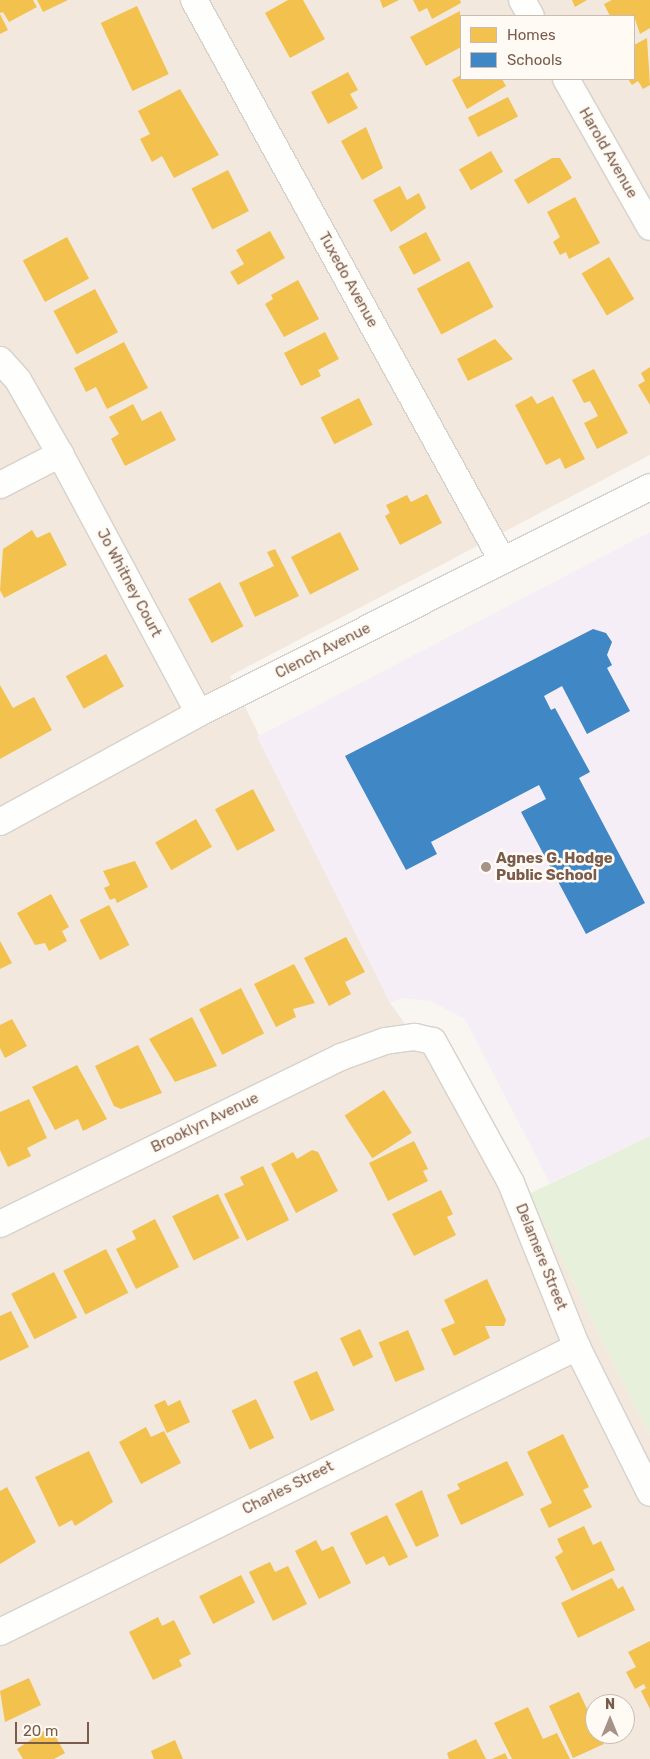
<!DOCTYPE html>
<html>
<head>
<meta charset="utf-8">
<style>
	body { margin:0 }
	#map { position:relative; width:650px; height:1759px; overflow:hidden; background:#f9f5f0; font-family:Rubik,sans-serif }
	div>[style] { position:absolute }
	[style*='--x'] { left:calc(var(--x)*1px); top:calc(var(--y)*1px); width:calc(var(--w)*1px); rotate:calc(var(--a)*1deg) }
	.residential>* { inset:0; background:#f2e8de }
	.education>* { inset:0; background:#f6eef6 }
	.green>* { inset:0; background:#e7f0db }
	.homes>* { inset:0; background:#f2c14e; transform-origin:0 0 }
	.schools>* { inset:0; background:#3f88c5 }
	.roads { filter:drop-shadow(1px 0 #d7d1cb) drop-shadow(-1px 0 #d7d1cb) drop-shadow(0 1px #d7d1cb) drop-shadow(0 -1px #d7d1cb) }
	.minor>* { height:26px; margin:-13px; padding:0 13px; transform-origin:13px; border-radius:13px; background:#fefefd }
	.dots>* { width:14px; height:14px; translate:-50% -50%; box-sizing:border-box; border:2px solid #fffaf3; border-radius:50% }
	span { translate:-50% -50%; white-space:nowrap; text-align:center; line-height:1.15; -webkit-text-stroke:5px #fffaf3; paint-order:stroke }
	.street-label { font-size:15px; color:#7a5c4d }
	.poi-label { font-size:15px; color:#7a5c4d; font-weight:700 }
	.left { translate:0 -50%; text-align:left }
	.legend { position:absolute; left:460px; top:15px; width:175px; height:65px; box-sizing:border-box; background:#fffaf3; border:1px solid #cabbb1; margin:0; padding:6px 9px; list-style:none; font-size:15px; color:#7a5c4d }
	.legend li { display:flex; align-items:center; gap:10px; height:25px }
	.legend b { width:25px; border:1px solid #cabbb1 }
	.north { position:absolute; left:585px; top:1694px; width:50px; height:50px; box-sizing:border-box; background:#fffaf3; border:1px solid #cabbb1; border-radius:50%; rotate:0deg; font-size:14px; font-weight:700; line-height:20px; text-align:center; color:#7a5c4d }
	.north::after { content:''; display:block; margin:auto; width:18px; height:22px; background:#a69286; clip-path:polygon(50% 0,100% 100%,50% 72%,0 100%) }
	.scale { position:absolute; left:15px; top:1722px; width:74px; height:22px; box-sizing:border-box; border:2px solid #7a5c4d; border-top:0; padding-left:6px; font-size:15px; line-height:18px; white-space:nowrap; color:#7a5c4d; -webkit-text-stroke:4px #fffaf3; paint-order:stroke }
</style>
</head>
<body>
<div id="map">
	<div class="residential">
		<div style="clip-path:polygon(evenodd,0 0,650px 0,650px 455px,230px 676px,390px 1003px,529px 1194px,650px 1435px,650px 1759px,0 1759px,0 0,461px 16px,634px 16px,634px 79px,461px 79px,461px 16px,0 0,595px 1704px,625px 1704px,625px 1734px,595px 1734px,595px 1704px)"></div>
	</div>
	<div class="education">
		<div style="clip-path:polygon(650px 532px,650px 1136px,550px 1183px,465px 1019px,431px 1001px,403px 998px,390px 1003px,257px 737px)"></div>
	</div>
	<div class="green">
		<div style="clip-path:polygon(650px 1136px,650px 1435px,529px 1194px)"></div>
	</div>
	<div class="homes">
		<div style="clip-path:polygon(0 0,33px 0,37px 7px,9px 22px,3px 12px,0 13px)"></div>
		<div style="clip-path:polygon(37px 0,68px 0,43px 12px)"></div>
		<div style="clip-path:polygon(288px 0,303px 0,325px 39px,290px 58px,265px 13px)"></div>
		<div style="clip-path:polygon(380px 0,399px 0,383px 8px)"></div>
		<div style="clip-path:polygon(413px 0,460px 0,461px 3px,432px 19px,427px 8px,419px 12px)"></div>
		<div style="clip-path:polygon(572px 0,587px 0,575px 7px)"></div>
		<div style="clip-path:polygon(612px 0,650px 0,650px 28px,640px 34px,634px 16px,610px 16px,604px 4px)"></div>
		<div style="left:137px;top:6px;width:75px;height:40px;rotate:65deg"></div>
		<div style="clip-path:polygon(460px 11px,461px 47px,426px 66px,410px 37px)"></div>
		<div style="clip-path:polygon(0 14px,8px 30px,0 34px)"></div>
		<div style="clip-path:polygon(647px 38px,650px 85px,643px 89px,638px 81px,632px 85px,628px 79px,634px 79px,634px 45px)"></div>
		<div style="clip-path:polygon(348px 72px,358px 90px,350px 94px,358px 108px,328px 124px,311px 92px)"></div>
		<div style="clip-path:polygon(461px 75px,461px 79px,502px 79px,506px 86px,467px 109px,452px 80px)"></div>
		<div style="clip-path:polygon(180px 89px,219px 155px,174px 178px,162px 156px,152px 162px,140px 139px,150px 134px,138px 111px)"></div>
		<div style="left:508px;top:97px;width:22px;height:45px;rotate:63deg"></div>
		<div style="clip-path:polygon(366px 127px,383px 168px,362px 180px,341px 141px)"></div>
		<div style="left:491px;top:151px;width:24px;height:37px;rotate:60deg"></div>
		<div style="clip-path:polygon(552px 158px,560px 158px,572px 178px,528px 204px,514px 180px)"></div>
		<div style="left:228px;top:170px;width:46px;height:41px;rotate:63deg"></div>
		<div style="clip-path:polygon(400px 186px,407px 200px,419px 193px,426px 208px,391px 232px,373px 200px)"></div>
		<div style="clip-path:polygon(575px 197px,600px 243px,569px 259px,566px 252px,560px 255px,553px 242px,560px 237px,547px 212px)"></div>
		<div style="clip-path:polygon(270px 231px,285px 258px,238px 285px,230px 272px,244px 264px,236px 250px)"></div>
		<div style="left:426px;top:232px;width:32px;height:31px;rotate:62deg"></div>
		<div style="left:67px;top:237px;width:47px;height:50px;rotate:62deg"></div>
		<div style="left:609px;top:257px;width:49px;height:32px;rotate:59deg"></div>
		<div style="left:469px;top:261px;width:52px;height:59px;rotate:62deg"></div>
		<div style="clip-path:polygon(298px 280px,319px 319px,284px 337px,265px 304px,273px 299px,271px 295px)"></div>
		<div style="left:95px;top:289px;width:49px;height:47px;rotate:62deg"></div>
		<div style="clip-path:polygon(325px 332px,339px 359px,318px 370px,321px 376px,301px 386px,284px 353px)"></div>
		<div style="clip-path:polygon(495px 339px,513px 359px,468px 381px,457px 359px)"></div>
		<div style="clip-path:polygon(124px 342px,148px 388px,107px 409px,96px 387px,86px 392px,74px 368px)"></div>
		<div style="clip-path:polygon(650px 367px,650px 405px,638px 385px,645px 381px,641px 373px)"></div>
		<div style="clip-path:polygon(594px 369px,628px 433px,597px 449px,584px 423px,598px 416px,590px 401px,584px 403px,572px 380px)"></div>
		<div style="clip-path:polygon(532px 396px,537px 404px,553px 396px,585px 459px,565px 469px,560px 458px,546px 465px,515px 405px)"></div>
		<div style="left:359px;top:398px;width:30px;height:43px;rotate:63deg"></div>
		<div style="clip-path:polygon(133px 404px,142px 421px,161px 411px,176px 440px,125px 466px,111px 439px,119px 434px,109px 417px)"></div>
		<div style="clip-path:polygon(427px 494px,442px 523px,400px 545px,385px 516px,390px 513px,386px 505px,407px 495px,411px 502px)"></div>
		<div style="clip-path:polygon(32px 530px,37px 538px,50px 532px,67px 565px,4px 598px,0 590px,3px 549px)"></div>
		<div style="left:340px;top:532px;width:42px;height:55px;rotate:63deg"></div>
		<div style="clip-path:polygon(275px 549px,299px 596px,255px 617px,239px 583px,274px 566px,267px 552px)"></div>
		<div style="left:220px;top:582px;width:50px;height:36px;rotate:62deg"></div>
		<div style="left:106px;top:654px;width:37px;height:46px;rotate:61deg"></div>
		<div style="clip-path:polygon(0 685px,13px 708px,34px 697px,52px 730px,0 759px)"></div>
		<div style="left:253px;top:789px;width:47px;height:43px;rotate:62deg"></div>
		<div style="left:196px;top:819px;width:32px;height:47px;rotate:60deg"></div>
		<div style="clip-path:polygon(135px 861px,148px 887px,117px 903px,115px 898px,110px 900px,104px 888px,110px 885px,103px 871px)"></div>
		<div style="clip-path:polygon(51px 894px,69px 927px,62px 931px,67px 941px,49px 951px,45px 943px,35px 945px,17px 913px)"></div>
		<div style="left:109px;top:905px;width:45px;height:33px;rotate:63deg"></div>
		<div style="clip-path:polygon(346px 937px,365px 972px,345px 982px,351px 994px,329px 1006px,304px 958px)"></div>
		<div style="clip-path:polygon(0 941px,12px 963px,0 969px)"></div>
		<div style="clip-path:polygon(294px 964px,315px 1003px,293px 1009px,296px 1017px,276px 1027px,254px 984px)"></div>
		<div style="left:241px;top:988px;width:51px;height:47px;rotate:63deg"></div>
		<div style="clip-path:polygon(192px 1017px,217px 1066px,175px 1082px,149px 1039px)"></div>
		<div style="clip-path:polygon(12px 1019px,27px 1046px,5px 1058px,0 1048px,0 1025px)"></div>
		<div style="clip-path:polygon(138px 1045px,162px 1093px,121px 1109px,114px 1106px,95px 1066px)"></div>
		<div style="clip-path:polygon(77px 1065px,107px 1119px,83px 1131px,78px 1119px,55px 1130px,32px 1087px)"></div>
		<div style="left:384px;top:1090px;width:51px;height:47px;rotate:57deg"></div>
		<div style="clip-path:polygon(29px 1099px,47px 1138px,27px 1148px,31px 1156px,8px 1167px,0 1150px,0 1112px)"></div>
		<div style="clip-path:polygon(414px 1141px,428px 1169px,423px 1171px,428px 1181px,388px 1201px,369px 1163px)"></div>
		<div style="clip-path:polygon(312px 1150px,318px 1152px,338px 1191px,296px 1213px,271px 1164px,293px 1152px,297px 1159px)"></div>
		<div style="clip-path:polygon(263px 1166px,289px 1220px,247px 1241px,224px 1194px,244px 1185px,240px 1177px)"></div>
		<div style="clip-path:polygon(441px 1190px,453px 1214px,447px 1217px,456px 1235px,414px 1256px,392px 1214px)"></div>
		<div style="left:218px;top:1194px;width:49px;height:51px;rotate:64deg"></div>
		<div style="clip-path:polygon(155px 1219px,179px 1267px,136px 1289px,116px 1249px,136px 1239px,132px 1231px)"></div>
		<div style="left:106px;top:1249px;width:49px;height:48px;rotate:63deg"></div>
		<div style="left:54px;top:1272px;width:51px;height:48px;rotate:63deg"></div>
		<div style="clip-path:polygon(487px 1279px,506px 1320px,504px 1326px,485px 1326px,490px 1338px,454px 1356px,441px 1329px,455px 1323px,444px 1300px)"></div>
		<div style="clip-path:polygon(11px 1311px,29px 1347px,0 1361px,0 1316px)"></div>
		<div style="left:360px;top:1329px;width:31px;height:22px;rotate:65deg"></div>
		<div style="left:408px;top:1330px;width:43px;height:32px;rotate:67deg"></div>
		<div style="left:317px;top:1371px;width:43px;height:26px;rotate:66deg"></div>
		<div style="left:256px;top:1399px;width:43px;height:27px;rotate:65deg"></div>
		<div style="clip-path:polygon(165px 1400px,168px 1406px,180px 1400px,190px 1422px,167px 1433px,154px 1405px)"></div>
		<div style="clip-path:polygon(146px 1427px,151px 1437px,164px 1431px,181px 1463px,141px 1484px,119px 1442px)"></div>
		<div style="clip-path:polygon(563px 1434px,589px 1487px,583px 1490px,592px 1507px,549px 1528px,540px 1509px,552px 1503px,527px 1452px)"></div>
		<div style="clip-path:polygon(89px 1451px,113px 1502px,75px 1526px,72px 1520px,59px 1527px,35px 1477px)"></div>
		<div style="clip-path:polygon(507px 1461px,524px 1495px,461px 1525px,447px 1495px,460px 1489px,457px 1484px)"></div>
		<div style="clip-path:polygon(7px 1487px,36px 1542px,0 1564px,0 1491px)"></div>
		<div style="clip-path:polygon(422px 1490px,439px 1536px,416px 1547px,395px 1504px)"></div>
		<div style="clip-path:polygon(387px 1515px,408px 1557px,389px 1566px,384px 1556px,366px 1565px,350px 1533px)"></div>
		<div style="clip-path:polygon(584px 1526px,593px 1545px,601px 1541px,615px 1570px,572px 1591px,555px 1557px,563px 1552px,557px 1539px)"></div>
		<div style="clip-path:polygon(316px 1540px,322px 1551px,333px 1546px,351px 1583px,319px 1599px,295px 1551px)"></div>
		<div style="clip-path:polygon(270px 1562px,275px 1572px,288px 1566px,307px 1604px,273px 1621px,249px 1572px)"></div>
		<div style="left:241px;top:1575px;width:31px;height:47px;rotate:63deg"></div>
		<div style="clip-path:polygon(612px 1578px,618px 1589px,623px 1586px,635px 1610px,578px 1638px,561px 1603px)"></div>
		<div style="clip-path:polygon(158px 1617px,162px 1626px,174px 1620px,191px 1654px,179px 1660px,182px 1666px,153px 1680px,129px 1632px)"></div>
		<div style="clip-path:polygon(650px 1641px,650px 1709px,641px 1691px,646px 1688px,644px 1684px,635px 1689px,626px 1672px,636px 1667px,628px 1652px)"></div>
		<div style="clip-path:polygon(29px 1678px,41px 1705px,5px 1722px,0 1691px)"></div>
		<div style="clip-path:polygon(579px 1692px,589px 1713px,595px 1710px,595px 1734px,612px 1734px,601px 1739px,604px 1744px,573px 1758px,549px 1706px)"></div>
		<div style="clip-path:polygon(528px 1707px,543px 1739px,557px 1733px,570px 1759px,512px 1759px,494px 1723px)"></div>
		<div style="clip-path:polygon(50px 1727px,65px 1753px,54px 1759px,23px 1759px,17px 1749px)"></div>
		<div style="clip-path:polygon(476px 1739px,486px 1759px,449px 1759px,447px 1753px)"></div>
		<div style="clip-path:polygon(175px 1740px,183px 1759px,154px 1759px,151px 1751px)"></div>
		<div style="clip-path:polygon(505px 1753px,508px 1759px,492px 1759px)"></div>
	</div>
	<div class="schools">
		<div style="clip-path:polygon(593px 629px,606px 633px,612px 642px,607px 655px,612px 665px,607px 668px,630px 711px,587px 734px,562px 686px,544px 696px,551px 710px,555px 708px,590px 772px,579px 778px,645px 903px,586px 934px,521px 812px,546px 799px,539px 785px,431px 842px,437px 854px,406px 870px,345px 756px)"></div>
	</div>
	<div class="roads">
		<div class="minor">
			<div style="--x:194;--y:0;--w:639;--a:61.19"></div>
			<div style="--x:522;--y:0;--w:18;--a:61"></div>
			<div style="--x:566;--y:79;--w:170;--a:60.4"></div>
			<div style="--x:0;--y:360;--w:27;--a:48"></div>
			<div style="--x:18;--y:380;--w:85;--a:60.4"></div>
			<div style="--x:60;--y:454;--w:294;--a:61.8"></div>
			<div style="--x:0;--y:485;--w:68;--a:-27.3"></div>
			<div style="--x:0;--y:822;--w:227;--a:-28.7"></div>
			<div style="--x:199;--y:713;--w:504;--a:-26.62"></div>
			<div style="--x:0;--y:1224;--w:380;--a:-26.1"></div>
			<div style="--x:341;--y:1057;--w:47;--a:-20"></div>
			<div style="--x:385;--y:1041;--w:30;--a:-8"></div>
			<div style="--x:415;--y:1037;--w:18;--a:13"></div>
			<div style="--x:433;--y:1041;--w:162;--a:61.2"></div>
			<div style="--x:511;--y:1183;--w:177;--a:68.1"></div>
			<div style="--x:577;--y:1347;--w:163;--a:63.4"></div>
			<div style="--x:0;--y:1632;--w:644;--a:-26.29"></div>
		</div>
	</div>
	<div class="dots">
		<div style="left:486px;top:867px;background:#a69286"></div>
	</div>
	<div class="street-label">
		<span style="left:608px;top:153px;rotate:60deg">Harold Avenue</span>
		<span style="left:348px;top:280px;rotate:61deg">Tuxedo Avenue</span>
		<span style="left:129px;top:583px;rotate:62deg">Jo Whitney Court</span>
		<span style="left:323px;top:651px;rotate:-27deg">Clench Avenue</span>
		<span style="left:205px;top:1123px;rotate:-26deg">Brooklyn Avenue</span>
		<span style="left:541px;top:1257px;rotate:68deg">Delamere Street</span>
		<span style="left:288px;top:1488px;rotate:-27deg">Charles Street</span>
	</div>
	<div class="poi-label">
		<span class="left" style="left:496px;top:867px">Agnes G. Hodge<br>Public School</span>
	</div>
	<ul class="legend">
	<li><b style="height:14px;background:#f2c14e"></b>Homes</li>
	<li><b style="height:14px;background:#3f88c5"></b>Schools</li>
	</ul>
	<div class="north">N</div>
	<div class="scale">20 m</div>
</div>
</body>
</html>
